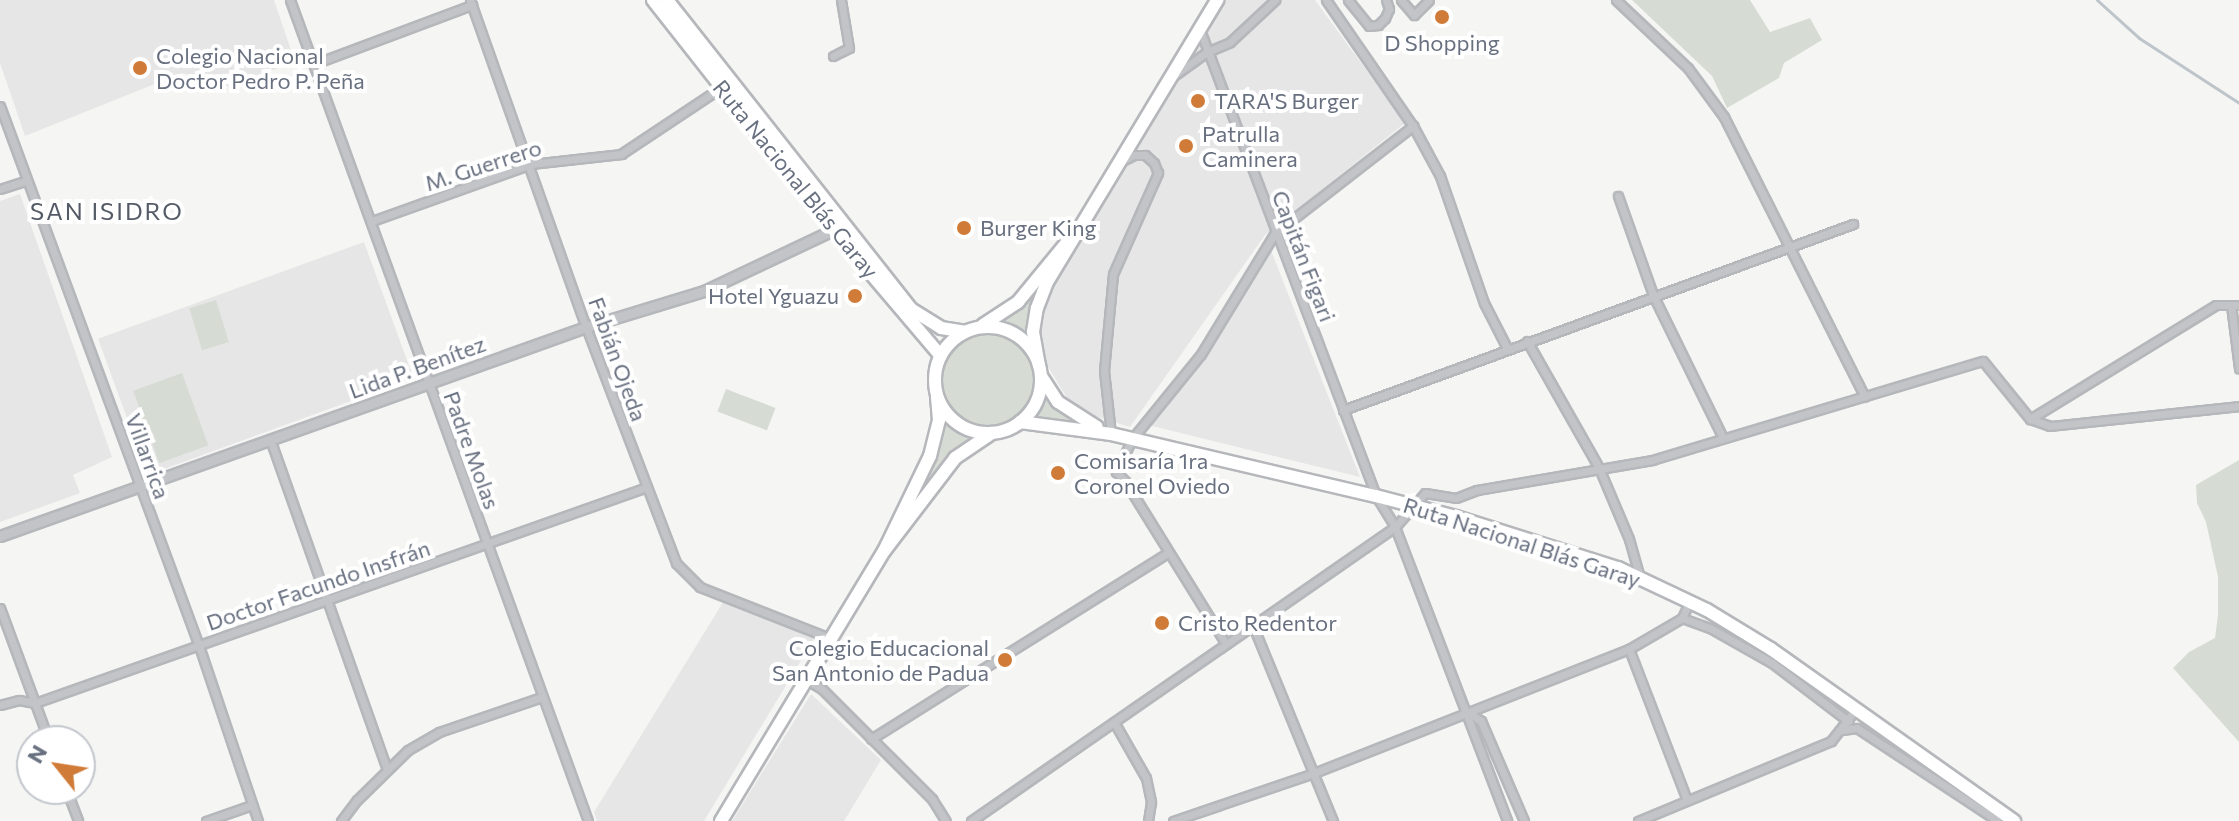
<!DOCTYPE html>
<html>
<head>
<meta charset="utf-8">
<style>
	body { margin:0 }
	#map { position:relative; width:2239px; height:821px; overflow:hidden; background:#f5f6f3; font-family:Commissioner,sans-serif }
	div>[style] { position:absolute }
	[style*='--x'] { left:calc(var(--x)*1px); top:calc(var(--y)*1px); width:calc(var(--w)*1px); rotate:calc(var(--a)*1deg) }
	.built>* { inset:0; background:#e6e6e6; transform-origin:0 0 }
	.green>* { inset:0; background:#d6dcd4; transform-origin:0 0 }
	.round { border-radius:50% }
	.stream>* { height:3px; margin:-1.5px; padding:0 1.5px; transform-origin:1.5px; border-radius:1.5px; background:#bdc4ca }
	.roads { filter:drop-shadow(2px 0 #b5b7bb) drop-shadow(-2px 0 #b5b7bb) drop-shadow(0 2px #b5b7bb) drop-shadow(0 -2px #b5b7bb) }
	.minor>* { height:7px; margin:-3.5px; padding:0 3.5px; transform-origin:3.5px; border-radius:3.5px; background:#c2c4c7 }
	.tertiary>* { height:9px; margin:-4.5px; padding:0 4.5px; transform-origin:4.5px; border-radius:4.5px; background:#c2c4c7 }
	.primary>* { height:12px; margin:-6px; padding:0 6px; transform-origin:6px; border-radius:6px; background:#fff }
	.trunk>* { height:12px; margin:-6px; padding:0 6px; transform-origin:6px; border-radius:6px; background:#fff }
	.trunk>.ring { margin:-6px; padding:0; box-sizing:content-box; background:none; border:12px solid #fff; border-radius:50% }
	.dots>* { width:22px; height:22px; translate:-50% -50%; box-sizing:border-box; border:4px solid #fff; border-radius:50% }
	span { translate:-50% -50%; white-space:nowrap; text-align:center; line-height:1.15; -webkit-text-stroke:8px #fff; paint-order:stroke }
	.poi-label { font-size:22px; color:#687080 }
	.left { translate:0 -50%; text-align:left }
	.right { translate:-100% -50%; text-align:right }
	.street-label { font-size:22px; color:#687080 }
	.neighbourhood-label { font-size:24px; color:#555b66; letter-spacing:2px }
	.north { position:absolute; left:16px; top:725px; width:80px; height:80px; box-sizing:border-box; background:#fff; border:2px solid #c3c6cc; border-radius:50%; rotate:300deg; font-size:22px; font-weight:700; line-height:32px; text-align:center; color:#687080 }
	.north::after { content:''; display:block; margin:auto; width:28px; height:36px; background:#d07b38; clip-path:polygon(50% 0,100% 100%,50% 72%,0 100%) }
</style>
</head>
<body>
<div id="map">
	<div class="built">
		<div style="clip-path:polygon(0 0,274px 0,295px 62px,228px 86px,182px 73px,25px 136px,0 63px)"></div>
		<div style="clip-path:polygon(1226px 0,1315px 0,1405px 123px,1265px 235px,1130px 427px,1098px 417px,1067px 398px,1047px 365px,1041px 329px,1045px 301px,1196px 43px)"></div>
		<div style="clip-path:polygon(20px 194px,112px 457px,73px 475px,80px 493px,0 522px,0 201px)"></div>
		<div style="left:364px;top:242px;width:145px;height:283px;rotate:70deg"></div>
		<div style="clip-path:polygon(1270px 248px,1360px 477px,1148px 425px)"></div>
		<div style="clip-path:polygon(725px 599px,814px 639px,704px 821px,597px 821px,594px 812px)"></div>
		<div style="clip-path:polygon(811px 694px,881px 760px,844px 821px,732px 821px)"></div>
	</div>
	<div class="green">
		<div style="clip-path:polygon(1632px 0,1750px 0,1770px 32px,1810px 18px,1822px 40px,1784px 63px,1779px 78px,1727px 108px,1712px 76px)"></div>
		<div style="clip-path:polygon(1041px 284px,1031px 307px,1028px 336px,1016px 327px,1000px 322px,1017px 312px)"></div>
		<div style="left:216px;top:300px;width:44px;height:28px;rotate:73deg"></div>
		<div class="round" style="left:943px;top:333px;width:92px;height:92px"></div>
		<div style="left:182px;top:373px;width:77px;height:52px;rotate:70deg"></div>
		<div style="left:726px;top:389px;width:53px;height:24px;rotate:21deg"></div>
		<div style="clip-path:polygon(1045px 394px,1055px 409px,1073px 421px,1035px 416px)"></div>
		<div style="clip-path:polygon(944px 416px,953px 427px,971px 435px,916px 500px,942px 437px)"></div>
		<div style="clip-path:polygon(2239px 460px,2239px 742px,2173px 668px,2189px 652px,2215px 638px,2218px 615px,2218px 577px,2206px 522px,2197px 503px,2196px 485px)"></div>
	</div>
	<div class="stream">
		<div style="--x:2097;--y:0;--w:57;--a:42.1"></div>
		<div style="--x:2139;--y:38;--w:119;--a:33"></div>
	</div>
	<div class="roads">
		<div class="minor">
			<div style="--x:290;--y:0;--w:873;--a:70.05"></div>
			<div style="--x:470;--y:0;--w:347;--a:70.5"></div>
			<div style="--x:586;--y:327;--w:253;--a:69.1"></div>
			<div style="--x:676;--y:563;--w:34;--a:45"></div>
			<div style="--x:700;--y:587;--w:142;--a:21.5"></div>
			<div style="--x:1326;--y:0;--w:153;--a:55.4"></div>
			<div style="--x:1413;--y:126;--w:57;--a:61.6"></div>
			<div style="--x:1440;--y:176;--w:134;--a:70.9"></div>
			<div style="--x:1484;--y:303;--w:51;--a:62.9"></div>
			<div style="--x:1348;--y:0;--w:33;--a:51"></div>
			<div style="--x:1369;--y:26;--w:9;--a:-6"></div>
			<div style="--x:1378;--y:25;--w:10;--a:-45"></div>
			<div style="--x:1385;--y:18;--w:10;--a:-66"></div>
			<div style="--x:1389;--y:9;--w:9;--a:-108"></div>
			<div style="--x:1401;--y:0;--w:20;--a:49"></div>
			<div style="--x:1414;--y:15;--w:21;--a:-45"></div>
			<div style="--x:1616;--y:0;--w:99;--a:43.4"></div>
			<div style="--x:1688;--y:68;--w:61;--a:53.7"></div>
			<div style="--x:1724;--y:117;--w:313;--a:63.3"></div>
			<div style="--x:1200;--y:30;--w:498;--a:69.3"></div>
			<div style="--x:1376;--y:496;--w:36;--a:58"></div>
			<div style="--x:1395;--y:527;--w:315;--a:69.1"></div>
			<div style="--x:833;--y:56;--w:18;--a:-27"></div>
			<div style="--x:849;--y:48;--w:49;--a:-99.5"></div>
			<div style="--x:314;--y:64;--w:169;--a:-20.5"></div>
			<div style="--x:1175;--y:75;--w:39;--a:-36"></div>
			<div style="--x:1207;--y:52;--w:25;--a:-23"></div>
			<div style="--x:1230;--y:42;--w:62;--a:-43"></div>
			<div style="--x:0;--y:106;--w:576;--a:69.77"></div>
			<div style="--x:199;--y:646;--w:185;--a:71.4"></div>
			<div style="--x:0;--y:189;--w:28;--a:-18"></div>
			<div style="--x:1618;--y:196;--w:105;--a:70.5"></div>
			<div style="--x:1653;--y:295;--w:159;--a:63.9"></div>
			<div style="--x:372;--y:221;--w:169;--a:-19.7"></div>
			<div style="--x:531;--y:164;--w:91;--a:-6.3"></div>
			<div style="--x:621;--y:154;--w:121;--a:-33.6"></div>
			<div style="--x:2231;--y:305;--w:64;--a:82.8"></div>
			<div style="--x:1527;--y:341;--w:146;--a:60.4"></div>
			<div style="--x:1599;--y:468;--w:77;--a:67.1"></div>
			<div style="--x:1629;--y:539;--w:41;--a:74.2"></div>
			<div style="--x:1343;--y:410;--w:543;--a:-20.04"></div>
			<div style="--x:2030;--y:419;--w:218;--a:-31.5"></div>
			<div style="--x:2216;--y:305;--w:23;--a:0"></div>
			<div style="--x:1111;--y:434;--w:63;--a:-96.3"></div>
			<div style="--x:1104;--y:371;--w:97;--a:-84.7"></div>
			<div style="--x:1113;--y:274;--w:111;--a:-66"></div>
			<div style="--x:1158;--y:173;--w:11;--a:-112"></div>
			<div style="--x:1154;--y:163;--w:12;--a:-138"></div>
			<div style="--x:1145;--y:155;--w:11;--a:180"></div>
			<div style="--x:1134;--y:155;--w:11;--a:153"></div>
			<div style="--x:270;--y:439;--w:350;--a:70.5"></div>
			<div style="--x:0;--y:608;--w:142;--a:69.8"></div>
			<div style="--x:1682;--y:618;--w:30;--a:20"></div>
			<div style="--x:1710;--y:628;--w:71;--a:29.4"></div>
			<div style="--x:1772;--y:663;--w:96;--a:37.3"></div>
			<div style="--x:1253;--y:626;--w:211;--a:67.7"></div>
			<div style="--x:1226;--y:644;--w:192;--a:-121.8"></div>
			<div style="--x:1125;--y:481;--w:13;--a:-135"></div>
			<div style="--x:1116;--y:472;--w:37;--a:-64"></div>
			<div style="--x:1132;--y:439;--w:109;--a:-50.9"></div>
			<div style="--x:1201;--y:354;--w:142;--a:-58.6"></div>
			<div style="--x:1275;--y:233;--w:175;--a:-37.8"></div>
			<div style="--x:1629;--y:649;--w:162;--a:69"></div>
			<div style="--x:807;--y:680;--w:17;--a:31"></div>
			<div style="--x:822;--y:689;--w:156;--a:45"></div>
			<div style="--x:932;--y:799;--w:26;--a:58"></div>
			<div style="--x:0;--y:705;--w:20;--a:-15"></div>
			<div style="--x:19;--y:700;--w:16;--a:11"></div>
			<div style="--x:35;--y:703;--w:649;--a:-19.44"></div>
			<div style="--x:1468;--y:712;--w:16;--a:35"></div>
			<div style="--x:1481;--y:721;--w:109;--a:66.7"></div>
			<div style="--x:1114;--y:722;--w:64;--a:60.3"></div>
			<div style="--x:1146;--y:778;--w:25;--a:78"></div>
			<div style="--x:1151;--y:802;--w:19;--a:99"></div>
			<div style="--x:1842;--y:730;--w:15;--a:-8"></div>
			<div style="--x:1857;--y:728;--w:169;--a:33.4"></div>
			<div style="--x:871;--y:739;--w:350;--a:-32.1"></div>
			<div style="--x:66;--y:789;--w:34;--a:69"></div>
			<div style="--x:206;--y:821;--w:49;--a:-19.2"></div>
			<div style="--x:341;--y:821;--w:26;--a:-53"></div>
			<div style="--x:357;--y:800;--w:71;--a:-44.4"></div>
			<div style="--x:408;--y:750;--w:36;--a:-30"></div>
			<div style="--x:439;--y:732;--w:109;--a:-18.8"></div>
			<div style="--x:971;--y:821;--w:516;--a:-34.74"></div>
			<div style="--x:1395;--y:527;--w:45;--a:-48.6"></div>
			<div style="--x:1425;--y:493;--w:31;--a:9"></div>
			<div style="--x:1456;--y:498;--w:22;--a:-21"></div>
			<div style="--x:1477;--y:490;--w:178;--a:-9.7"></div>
			<div style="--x:1652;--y:460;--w:345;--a:-16.7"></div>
			<div style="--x:1983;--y:361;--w:75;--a:51"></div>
			<div style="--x:2030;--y:419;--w:21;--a:19"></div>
			<div style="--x:2050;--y:426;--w:190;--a:-6"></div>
			<div style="--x:1173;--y:821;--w:149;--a:-18.8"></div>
			<div style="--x:1314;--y:773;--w:339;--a:-21.5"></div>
			<div style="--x:1629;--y:649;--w:61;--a:-30.3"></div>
			<div style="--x:1682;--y:618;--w:19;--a:-65"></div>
			<div style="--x:1638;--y:821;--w:209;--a:-22.5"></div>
			<div style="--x:1831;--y:741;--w:41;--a:-52"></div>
		</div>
		<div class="tertiary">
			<div style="--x:0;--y:536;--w:622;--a:-19.63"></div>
			<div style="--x:586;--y:327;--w:123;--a:-17"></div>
			<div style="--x:704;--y:291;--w:147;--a:-25.3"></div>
		</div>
		<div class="primary">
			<div style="--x:1039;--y:366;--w:35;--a:-100"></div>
			<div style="--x:1033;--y:332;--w:24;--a:-81"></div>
			<div style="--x:1037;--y:308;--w:26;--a:-69"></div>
			<div style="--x:1046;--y:284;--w:332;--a:-58.9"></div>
			<div style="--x:721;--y:821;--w:315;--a:-58.9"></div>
			<div style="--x:884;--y:551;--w:106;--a:-64.2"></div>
			<div style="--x:930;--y:456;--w:37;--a:-76"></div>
			<div style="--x:939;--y:420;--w:24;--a:-95"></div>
		</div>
		<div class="trunk">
			<div style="--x:653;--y:0;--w:293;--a:51.8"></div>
			<div style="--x:834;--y:230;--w:165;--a:49.7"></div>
			<div style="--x:667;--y:0;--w:394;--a:51.7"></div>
			<div style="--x:911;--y:309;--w:36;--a:32"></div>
			<div style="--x:941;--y:328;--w:24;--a:9"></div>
			<div style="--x:983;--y:325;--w:42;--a:-33.3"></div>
			<div style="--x:1018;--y:302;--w:87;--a:-50.6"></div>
			<div class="ring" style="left:935px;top:327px;width:94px;height:94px"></div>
			<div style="--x:1041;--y:376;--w:31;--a:57"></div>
			<div style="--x:1058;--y:402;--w:46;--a:32.7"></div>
			<div style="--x:1020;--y:422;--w:92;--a:7.5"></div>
			<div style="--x:1111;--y:434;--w:272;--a:13.2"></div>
			<div style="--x:1376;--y:496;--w:83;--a:14.7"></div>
			<div style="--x:1456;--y:517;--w:170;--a:17.5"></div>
			<div style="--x:1618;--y:568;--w:98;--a:25.3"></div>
			<div style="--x:1707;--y:610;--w:75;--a:31.4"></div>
			<div style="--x:1771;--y:649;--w:298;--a:35.3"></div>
			<div style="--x:884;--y:551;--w:117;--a:-52.6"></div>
			<div style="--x:955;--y:458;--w:45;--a:-34"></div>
		</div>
	</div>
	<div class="dots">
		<div style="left:1442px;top:17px;background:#d07b38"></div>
		<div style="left:140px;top:68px;background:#d07b38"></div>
		<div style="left:1198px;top:101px;background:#d07b38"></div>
		<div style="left:1186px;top:146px;background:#d07b38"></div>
		<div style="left:964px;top:228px;background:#d07b38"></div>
		<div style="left:855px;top:296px;background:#d07b38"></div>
		<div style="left:1058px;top:473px;background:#d07b38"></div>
		<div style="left:1162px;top:623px;background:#d07b38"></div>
		<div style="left:1005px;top:660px;background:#d07b38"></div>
	</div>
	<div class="poi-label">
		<span style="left:1442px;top:43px">D Shopping</span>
		<span class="left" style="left:156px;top:68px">Colegio Nacional<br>Doctor Pedro P. Peña</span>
		<span class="left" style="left:1214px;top:101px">TARA'S Burger</span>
		<span class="left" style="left:1202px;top:146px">Patrulla<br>Caminera</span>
		<span class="left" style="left:980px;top:228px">Burger King</span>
		<span class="right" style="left:839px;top:296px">Hotel Yguazu</span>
		<span class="left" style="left:1074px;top:473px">Comisaría 1ra<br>Coronel Oviedo</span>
		<span class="left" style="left:1178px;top:623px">Cristo Redentor</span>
		<span class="right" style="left:989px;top:660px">Colegio Educacional<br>San Antonio de Padua</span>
	</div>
	<div class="street-label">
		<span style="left:483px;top:165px;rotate:-18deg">M. Guerrero</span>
		<span style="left:796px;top:179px;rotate:51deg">Ruta Nacional Blás Garay</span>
		<span style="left:1304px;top:256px;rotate:69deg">Capitán Figari</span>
		<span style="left:618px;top:359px;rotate:70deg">Fabián Ojeda</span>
		<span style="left:417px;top:367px;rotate:-20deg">Lida P. Benítez</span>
		<span style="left:472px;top:450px;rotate:70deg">Padre Molas</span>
		<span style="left:148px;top:456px;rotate:70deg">Villarrica</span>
		<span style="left:1522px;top:542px;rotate:18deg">Ruta Nacional Blás Garay</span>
		<span style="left:318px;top:585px;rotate:-19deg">Doctor Facundo Insfrán</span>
	</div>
	<div class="neighbourhood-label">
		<span style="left:107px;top:211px">SAN ISIDRO</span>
	</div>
	<div class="north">N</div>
</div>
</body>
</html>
